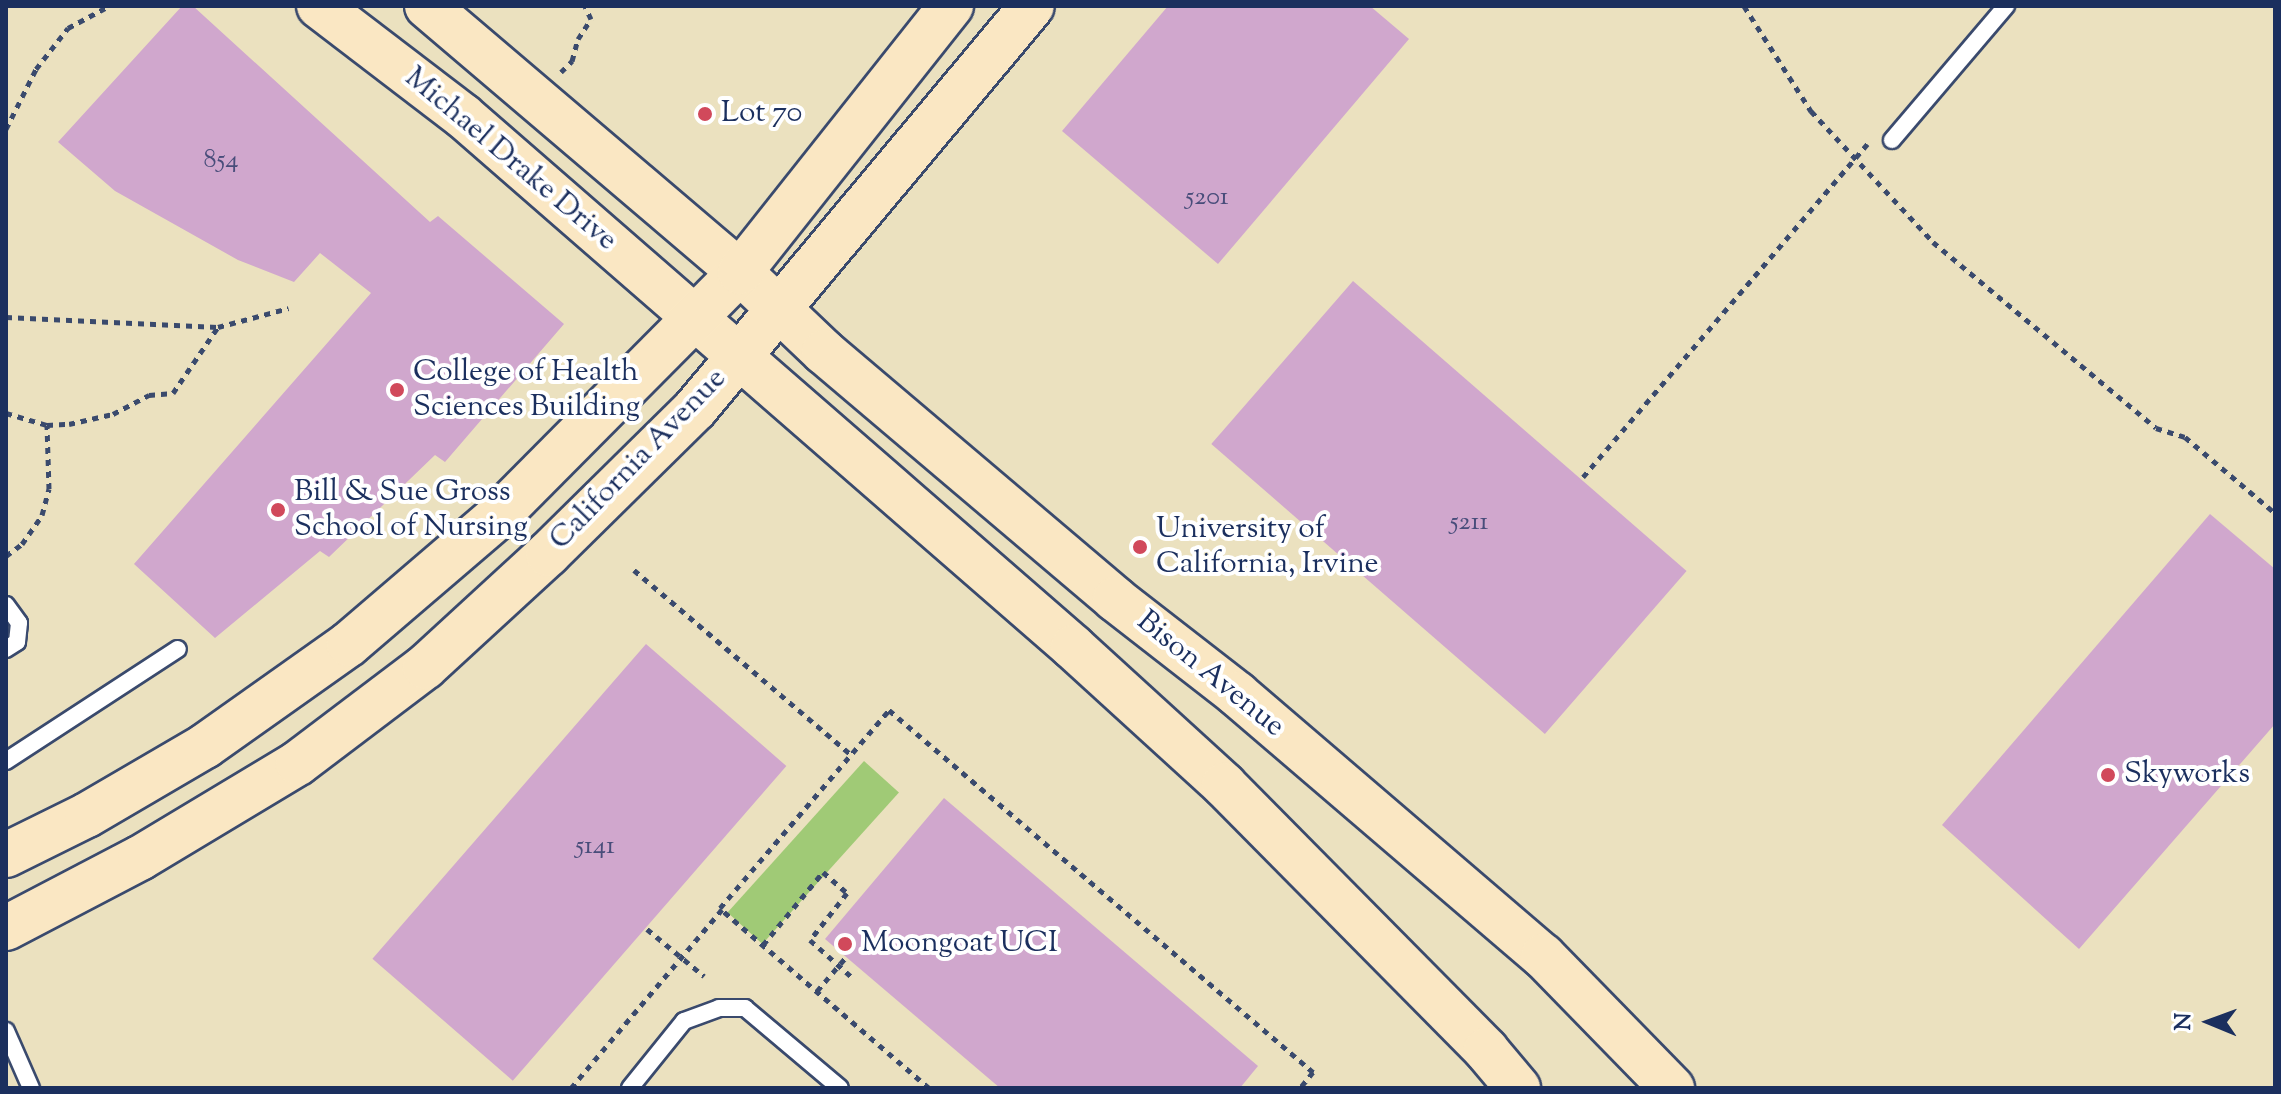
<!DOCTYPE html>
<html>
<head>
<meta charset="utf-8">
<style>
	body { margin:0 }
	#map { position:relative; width:2281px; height:1094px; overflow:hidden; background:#ebe1bf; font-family:"Sorts Mill Goudy",serif }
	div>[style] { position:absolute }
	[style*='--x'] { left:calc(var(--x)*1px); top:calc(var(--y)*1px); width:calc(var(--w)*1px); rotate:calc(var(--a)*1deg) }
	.green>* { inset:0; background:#a0ca76; transform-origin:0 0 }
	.building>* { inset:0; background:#d0a7cd; transform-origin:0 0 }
	.path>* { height:5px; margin-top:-2.5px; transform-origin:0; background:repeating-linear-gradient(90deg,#3a4a6d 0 6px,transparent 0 12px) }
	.roads { filter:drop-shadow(2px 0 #3a4a6d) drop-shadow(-2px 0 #3a4a6d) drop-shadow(0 2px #3a4a6d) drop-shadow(0 -2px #3a4a6d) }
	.lane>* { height:16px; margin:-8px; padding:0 8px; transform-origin:8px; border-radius:8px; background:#fff }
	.secondary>* { height:44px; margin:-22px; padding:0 22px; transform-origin:22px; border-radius:22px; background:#fae7c3 }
	.dots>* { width:22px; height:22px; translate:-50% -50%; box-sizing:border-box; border:4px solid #fff; border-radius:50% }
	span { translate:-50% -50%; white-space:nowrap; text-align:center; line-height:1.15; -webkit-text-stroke:8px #fff; paint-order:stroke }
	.number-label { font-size:26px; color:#484d7a }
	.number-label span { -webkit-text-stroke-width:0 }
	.poi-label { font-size:30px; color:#1b2f5e }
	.left { translate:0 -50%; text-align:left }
	.street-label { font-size:30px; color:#1b2f5e }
	.frame { position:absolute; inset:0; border:8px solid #1b2f5e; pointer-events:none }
	.north { position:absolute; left:2169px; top:982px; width:80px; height:80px; -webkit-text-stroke:6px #fff; paint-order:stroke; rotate:271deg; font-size:22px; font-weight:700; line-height:32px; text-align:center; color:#1b2f5e }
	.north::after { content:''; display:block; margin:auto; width:28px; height:36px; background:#1b2f5e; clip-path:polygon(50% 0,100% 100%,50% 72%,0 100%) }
</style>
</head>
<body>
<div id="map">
	<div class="green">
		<div style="left:864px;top:761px;width:47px;height:204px;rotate:42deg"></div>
	</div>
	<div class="building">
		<div style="clip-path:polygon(182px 6px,193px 6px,430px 222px,438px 216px,564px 324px,445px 462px,435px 455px,329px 557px,320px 551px,215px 638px,134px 564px,371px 293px,320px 253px,294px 282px,238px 260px,115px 191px,58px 142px)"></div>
		<div style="clip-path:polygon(1168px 6px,1370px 6px,1409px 39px,1218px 264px,1062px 131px)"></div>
		<div style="left:1353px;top:281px;width:442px;height:216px;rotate:41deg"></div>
		<div style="clip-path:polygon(2210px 514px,2275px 569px,2275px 724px,2079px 949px,1942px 825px)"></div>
		<div style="left:646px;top:644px;width:186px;height:417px;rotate:41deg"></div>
		<div style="clip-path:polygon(944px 798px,1258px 1066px,1240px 1088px,1000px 1088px,825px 939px)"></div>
	</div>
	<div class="path">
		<div style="--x:1744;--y:6;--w:125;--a:57.5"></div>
		<div style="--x:1811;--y:111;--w:179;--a:47"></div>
		<div style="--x:1933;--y:242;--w:290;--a:39.8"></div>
		<div style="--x:2156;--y:428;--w:30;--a:17"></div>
		<div style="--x:2185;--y:437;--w:118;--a:40.2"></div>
		<div style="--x:561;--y:72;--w:16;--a:-45"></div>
		<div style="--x:572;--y:61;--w:23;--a:-75"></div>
		<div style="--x:578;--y:39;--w:24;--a:-57"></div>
		<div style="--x:591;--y:19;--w:14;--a:-115"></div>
		<div style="--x:6;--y:129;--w:67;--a:-63.4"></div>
		<div style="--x:36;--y:69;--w:52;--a:-52"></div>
		<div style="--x:68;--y:28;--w:47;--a:-28.2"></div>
		<div style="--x:6;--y:317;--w:212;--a:2.7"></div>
		<div style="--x:218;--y:327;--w:73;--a:-15"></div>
		<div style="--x:6;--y:413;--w:43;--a:16.3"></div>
		<div style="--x:47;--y:425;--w:22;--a:-3"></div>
		<div style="--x:69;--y:424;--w:45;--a:-12.8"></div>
		<div style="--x:113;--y:414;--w:41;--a:-27.8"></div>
		<div style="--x:149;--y:395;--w:24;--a:-5"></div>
		<div style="--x:173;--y:393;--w:80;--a:-55.7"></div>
		<div style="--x:1583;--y:477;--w:438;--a:-49.5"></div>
		<div style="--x:6;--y:556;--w:20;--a:-37"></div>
		<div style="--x:22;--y:544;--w:35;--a:-55"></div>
		<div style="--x:42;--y:515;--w:27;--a:-75"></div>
		<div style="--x:49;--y:489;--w:64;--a:-91.8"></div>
		<div style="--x:634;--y:570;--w:285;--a:40.4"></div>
		<div style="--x:647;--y:929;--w:74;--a:39.5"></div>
		<div style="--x:763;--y:945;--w:94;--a:-50.6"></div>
		<div style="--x:823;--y:872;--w:32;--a:41"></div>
		<div style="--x:847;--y:893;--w:60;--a:128.2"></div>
		<div style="--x:810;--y:940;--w:57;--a:41.5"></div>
		<div style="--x:817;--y:991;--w:45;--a:-49.5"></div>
		<div style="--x:571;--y:1088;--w:234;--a:-49.8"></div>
		<div style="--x:929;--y:1088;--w:276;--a:-139.3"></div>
		<div style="--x:720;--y:908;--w:260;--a:-49.5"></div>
		<div style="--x:889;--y:710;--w:558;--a:40.49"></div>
		<div style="--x:1313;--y:1072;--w:21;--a:129"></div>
	</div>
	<div class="roads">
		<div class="lane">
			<div style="--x:1892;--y:140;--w:176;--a:-49.6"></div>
			<div style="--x:6;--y:605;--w:22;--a:54"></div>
			<div style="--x:19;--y:623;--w:19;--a:96"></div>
			<div style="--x:17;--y:642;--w:13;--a:148"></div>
			<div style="--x:6;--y:761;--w:205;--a:-33.1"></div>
			<div style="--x:6;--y:1031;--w:62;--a:66.3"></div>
			<div style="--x:630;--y:1088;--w:86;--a:-51.1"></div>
			<div style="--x:684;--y:1021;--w:37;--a:-20"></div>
			<div style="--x:719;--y:1008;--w:26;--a:0"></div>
			<div style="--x:745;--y:1008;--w:124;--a:40.1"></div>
		</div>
		<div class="secondary">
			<div style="--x:319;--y:6;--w:181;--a:37.4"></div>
			<div style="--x:463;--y:116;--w:809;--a:41.04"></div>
			<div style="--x:1073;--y:647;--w:205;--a:42.4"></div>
			<div style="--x:1224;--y:785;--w:373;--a:45.3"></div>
			<div style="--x:1486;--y:1050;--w:50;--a:49.9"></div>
			<div style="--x:427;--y:6;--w:411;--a:40.4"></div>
			<div style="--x:740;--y:272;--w:116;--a:43.6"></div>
			<div style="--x:824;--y:352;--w:382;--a:40.3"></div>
			<div style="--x:1115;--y:599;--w:155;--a:37.9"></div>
			<div style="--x:1237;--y:694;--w:403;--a:40.6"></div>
			<div style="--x:1543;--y:956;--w:185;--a:45.7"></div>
			<div style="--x:6;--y:855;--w:90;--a:-26.3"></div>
			<div style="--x:87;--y:815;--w:137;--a:-30.3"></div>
			<div style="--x:205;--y:746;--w:176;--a:-35.3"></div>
			<div style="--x:349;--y:644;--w:195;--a:-40.6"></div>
			<div style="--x:497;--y:517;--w:345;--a:-45.2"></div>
			<div style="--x:740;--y:272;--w:340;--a:-51.6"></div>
			<div style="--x:6;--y:928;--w:151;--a:-27.6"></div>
			<div style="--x:140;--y:858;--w:184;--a:-31"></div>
			<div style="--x:298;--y:763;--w:159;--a:-37.1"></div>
			<div style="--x:425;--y:667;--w:167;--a:-42.6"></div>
			<div style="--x:548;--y:554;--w:206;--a:-44.6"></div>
			<div style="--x:695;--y:409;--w:525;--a:-50.1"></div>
		</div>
	</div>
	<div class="dots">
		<div style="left:705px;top:114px;background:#d1495b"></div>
		<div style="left:397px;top:390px;background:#d1495b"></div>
		<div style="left:278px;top:510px;background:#d1495b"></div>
		<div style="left:1140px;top:547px;background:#d1495b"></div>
		<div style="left:2108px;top:775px;background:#d1495b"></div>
		<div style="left:845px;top:944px;background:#d1495b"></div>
	</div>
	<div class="number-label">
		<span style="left:221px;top:161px">854</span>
		<span style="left:1207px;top:198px">5201</span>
		<span style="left:1469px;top:523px">5211</span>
		<span style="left:595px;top:847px">5141</span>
	</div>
	<div class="poi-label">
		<span class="left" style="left:721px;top:114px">Lot 70</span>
		<span class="left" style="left:413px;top:390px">College of Health<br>Sciences Building</span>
		<span class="left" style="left:294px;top:510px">Bill &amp; Sue Gross<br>School of Nursing</span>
		<span class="left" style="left:1156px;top:547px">University of<br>California, Irvine</span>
		<span class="left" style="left:2124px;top:775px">Skyworks</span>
		<span class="left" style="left:861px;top:944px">Moongoat UCI</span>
	</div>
	<div class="street-label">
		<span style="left:510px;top:160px;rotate:40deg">Michael Drake Drive</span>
		<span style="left:639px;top:460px;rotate:-46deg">California Avenue</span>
		<span style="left:1210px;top:675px;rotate:39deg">Bison Avenue</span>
	</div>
	<div class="frame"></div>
	<div class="north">N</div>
</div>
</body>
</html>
